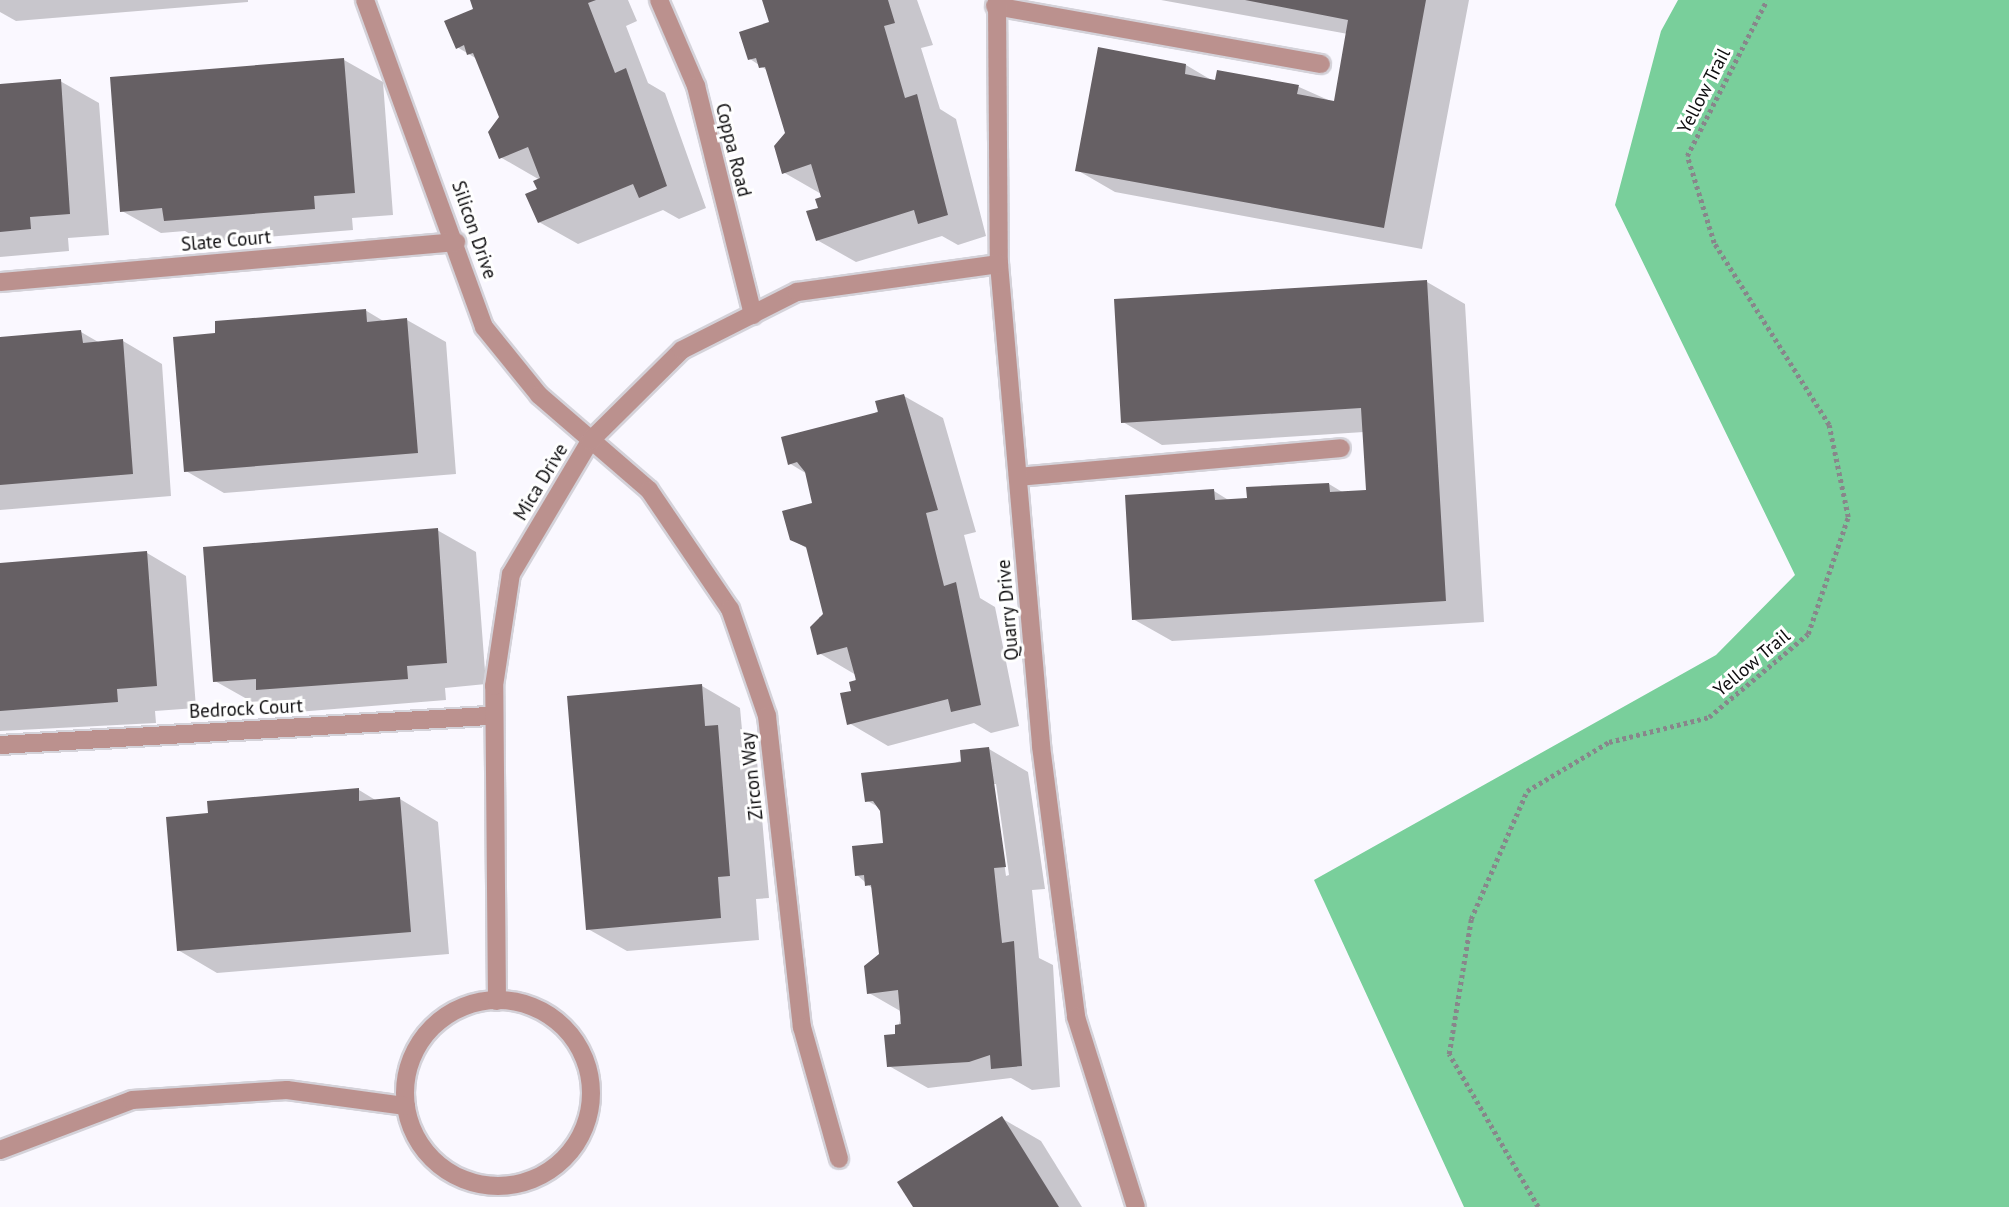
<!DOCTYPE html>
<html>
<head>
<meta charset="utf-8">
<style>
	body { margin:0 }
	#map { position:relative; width:2009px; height:1207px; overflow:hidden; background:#faf8ff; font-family:"PT Sans",sans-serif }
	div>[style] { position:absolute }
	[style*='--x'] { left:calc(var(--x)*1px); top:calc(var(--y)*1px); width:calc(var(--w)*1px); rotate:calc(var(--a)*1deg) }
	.forest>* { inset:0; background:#79cf9b }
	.shadow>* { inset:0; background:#0003 }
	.building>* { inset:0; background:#666064 }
	.path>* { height:4.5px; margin-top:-2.25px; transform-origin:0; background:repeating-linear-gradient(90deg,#88868b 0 3.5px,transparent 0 7px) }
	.roads { filter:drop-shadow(2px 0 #d4d2d9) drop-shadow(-2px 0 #d4d2d9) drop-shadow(0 2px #d4d2d9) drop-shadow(0 -2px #d4d2d9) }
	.lane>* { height:18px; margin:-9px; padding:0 9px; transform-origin:9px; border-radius:9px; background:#bb918e }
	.street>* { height:18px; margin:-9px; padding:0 9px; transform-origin:9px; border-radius:9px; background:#bb918e }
	.street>.ring { margin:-9px; padding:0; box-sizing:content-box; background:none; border:18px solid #bb918e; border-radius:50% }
	span { translate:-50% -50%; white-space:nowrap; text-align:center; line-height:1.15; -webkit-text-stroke:6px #fff; paint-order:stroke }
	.street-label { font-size:19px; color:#0e0d0f }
</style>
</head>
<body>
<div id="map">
	<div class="forest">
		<div style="clip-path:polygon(1678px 0,2009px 0,2009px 1207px,1464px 1207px,1314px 880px,1716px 655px,1795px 575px,1615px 205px,1661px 31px)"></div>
	</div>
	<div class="shadow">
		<div style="clip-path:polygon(0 0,248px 0,248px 2px,16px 21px,0 12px)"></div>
		<div style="clip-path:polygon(472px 0,628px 0,637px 21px,626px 26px,648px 83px,665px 93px,706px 208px,679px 219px,663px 210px,578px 244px,539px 222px,540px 180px,500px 157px,501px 117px,477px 59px,457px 47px,476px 9px)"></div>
		<div style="clip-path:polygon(764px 0,917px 0,933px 45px,921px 48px,940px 109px,956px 119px,986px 236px,958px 245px,942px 236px,856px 262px,817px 240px,823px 195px,783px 172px,787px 133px,768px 71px,750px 59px,771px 23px)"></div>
		<div style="clip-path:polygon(1161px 0,1469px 0,1422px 249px,1115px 192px,1077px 170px,1186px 65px,1213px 81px,1299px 87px,1335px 103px,1348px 34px)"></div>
		<div style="clip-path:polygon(344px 60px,383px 82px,393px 215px,352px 218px,353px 230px,204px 242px,185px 231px,161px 233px,122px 211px)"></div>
		<div style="clip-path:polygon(60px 81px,99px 103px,109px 235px,68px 238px,69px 251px,0 257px,0 85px)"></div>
		<div style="clip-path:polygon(1427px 282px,1465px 304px,1484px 622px,1172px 641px,1133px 619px,1214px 491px,1230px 501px,1329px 484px,1344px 493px,1368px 492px,1364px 432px,1162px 445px,1123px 422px)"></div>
		<div style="clip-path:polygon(365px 310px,385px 322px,407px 320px,446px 342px,456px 474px,224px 493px,186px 471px)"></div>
		<div style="clip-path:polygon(81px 332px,100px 343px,123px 341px,162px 364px,171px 496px,0 510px,0 339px)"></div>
		<div style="clip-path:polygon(904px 396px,943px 418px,976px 532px,964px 535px,980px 598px,995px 607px,1019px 726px,991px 733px,974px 723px,888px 746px,849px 723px,856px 675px,819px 653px,819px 617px,825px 616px,808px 549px,791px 539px,814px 504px,807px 474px,789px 463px)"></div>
		<div style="clip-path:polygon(437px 530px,476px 552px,486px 684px,445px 688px,446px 700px,297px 712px,278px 701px,254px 703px,215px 681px)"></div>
		<div style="clip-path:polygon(147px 553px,186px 576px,196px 708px,155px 711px,156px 723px,0 731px,0 565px)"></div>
		<div style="clip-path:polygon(702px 686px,740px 708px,743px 741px,756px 749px,769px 898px,756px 899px,759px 940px,627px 951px,588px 929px)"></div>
		<div style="clip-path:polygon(evenodd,989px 749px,1028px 772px,1045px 889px,1032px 890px,1039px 958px,1053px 965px,1060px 1087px,1032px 1090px,1011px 1078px,928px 1088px,889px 1066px,902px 1012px,869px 993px,880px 955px,873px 889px,857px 875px,885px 845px,880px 808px,866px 800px,989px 749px,993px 784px,996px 784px,1009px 875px,1006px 876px,993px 784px)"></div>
		<div style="clip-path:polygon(359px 790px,377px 801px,400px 799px,438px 822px,449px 954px,217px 973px,178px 950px,210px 815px)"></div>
		<div style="clip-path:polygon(1003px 1119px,1041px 1141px,1082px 1207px,915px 1207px)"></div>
	</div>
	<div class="building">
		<div style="clip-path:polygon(470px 0,596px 0,588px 3px,615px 73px,626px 68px,667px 186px,639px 198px,633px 184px,538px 223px,525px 194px,537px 189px,533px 181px,540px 178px,528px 147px,499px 159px,488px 132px,499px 117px,473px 53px,467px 55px,464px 45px,456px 49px,444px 21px,473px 9px)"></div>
		<div style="clip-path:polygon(762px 0,888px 0,895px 23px,884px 26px,905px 98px,917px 94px,948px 215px,918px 224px,914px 210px,816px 241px,806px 211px,818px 208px,815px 199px,821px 197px,811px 164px,782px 174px,774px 146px,785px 133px,765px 67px,759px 68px,756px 58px,748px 60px,739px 32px,769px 22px)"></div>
		<div style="clip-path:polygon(1245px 0,1426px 0,1384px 228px,1075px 171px,1098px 47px,1186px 64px,1185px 74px,1215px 80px,1217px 70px,1299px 85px,1297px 94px,1334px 101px,1348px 20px)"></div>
		<div style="clip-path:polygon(344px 58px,355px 193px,314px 196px,315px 209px,164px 221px,162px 208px,120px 212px,110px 77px)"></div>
		<div style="clip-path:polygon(61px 79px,70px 214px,30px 217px,31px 229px,0 232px,0 84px)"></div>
		<div style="clip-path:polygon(1427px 280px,1446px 601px,1132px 620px,1125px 495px,1214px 489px,1215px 500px,1247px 498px,1246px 487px,1329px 483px,1330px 492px,1366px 490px,1361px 408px,1121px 423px,1114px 299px)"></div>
		<div style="clip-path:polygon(366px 309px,367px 322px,407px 318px,418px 453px,184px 472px,173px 337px,215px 333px,215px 321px)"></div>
		<div style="clip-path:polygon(81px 330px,83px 343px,123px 339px,133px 474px,0 485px,0 337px)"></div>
		<div style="clip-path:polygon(904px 394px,938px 510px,926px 513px,944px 586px,956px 582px,981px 705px,951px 712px,948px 699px,847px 725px,840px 693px,851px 691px,849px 682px,856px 680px,847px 647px,817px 655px,810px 627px,823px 614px,806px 547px,790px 540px,782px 511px,812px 503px,805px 472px,797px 462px,788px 465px,781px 437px,878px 412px,875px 401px)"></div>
		<div style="clip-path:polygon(438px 528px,447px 663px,407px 666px,408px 679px,256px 690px,256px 679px,213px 682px,203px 547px)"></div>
		<div style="clip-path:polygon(147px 551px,157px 686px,117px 689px,118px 702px,0 711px,0 563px)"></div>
		<div style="clip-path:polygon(702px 684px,705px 726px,718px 725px,730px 876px,718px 877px,721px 918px,586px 930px,567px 696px)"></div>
		<div style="clip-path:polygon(989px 747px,1006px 867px,994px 868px,1002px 943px,1014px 941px,1022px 1066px,991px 1069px,990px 1055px,969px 1062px,887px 1067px,884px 1035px,895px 1034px,895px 1025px,901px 1024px,898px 990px,867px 994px,864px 966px,879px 954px,871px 885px,865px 886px,864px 875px,855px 876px,852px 846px,883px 843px,880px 811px,873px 801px,865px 802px,861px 773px,961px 762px,960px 750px)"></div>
		<div style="clip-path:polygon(359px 788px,359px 801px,400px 797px,411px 932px,177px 951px,166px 817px,208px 813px,207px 801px)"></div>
		<div style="clip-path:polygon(1002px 1116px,1059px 1207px,913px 1207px,897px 1182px)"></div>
	</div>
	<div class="path">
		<div style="--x:1538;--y:1207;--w:177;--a:-120.2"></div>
		<div style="--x:1449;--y:1054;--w:137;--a:-80.7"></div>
		<div style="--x:1471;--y:919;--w:140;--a:-66.4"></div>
		<div style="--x:1527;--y:791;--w:96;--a:-30.9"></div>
		<div style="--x:1609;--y:742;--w:103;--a:-14"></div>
		<div style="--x:1709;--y:717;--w:129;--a:-40"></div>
		<div style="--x:1808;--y:634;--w:124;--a:-71.1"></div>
		<div style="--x:1848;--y:517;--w:94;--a:-101.7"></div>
		<div style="--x:1829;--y:425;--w:215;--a:-122.3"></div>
		<div style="--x:1714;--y:243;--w:91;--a:-107.2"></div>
		<div style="--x:1687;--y:156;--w:175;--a:-62.9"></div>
	</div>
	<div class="roads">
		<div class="lane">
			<div style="--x:995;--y:6;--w:331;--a:10.1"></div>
			<div style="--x:1018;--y:477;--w:324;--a:-5.1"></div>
		</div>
		<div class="street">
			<div style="--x:365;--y:0;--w:348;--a:70"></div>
			<div style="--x:484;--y:327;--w:87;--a:51"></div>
			<div style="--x:539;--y:395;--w:145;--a:40.8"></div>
			<div style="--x:649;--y:490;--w:144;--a:55.8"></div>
			<div style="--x:730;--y:609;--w:113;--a:70.9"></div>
			<div style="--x:767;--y:716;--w:313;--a:83.6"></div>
			<div style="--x:802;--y:1027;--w:137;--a:74.3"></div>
			<div style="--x:659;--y:0;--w:94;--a:66.7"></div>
			<div style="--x:696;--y:86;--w:236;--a:76"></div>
			<div style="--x:997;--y:0;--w:264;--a:89.6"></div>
			<div style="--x:999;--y:264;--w:484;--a:85"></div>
			<div style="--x:1041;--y:746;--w:273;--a:82.6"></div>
			<div style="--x:1076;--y:1017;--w:199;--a:72.5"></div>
			<div style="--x:0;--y:282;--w:458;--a:-5"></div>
			<div style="--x:0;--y:745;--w:495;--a:-3.4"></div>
			<div class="ring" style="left:405px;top:1000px;width:168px;height:168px"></div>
			<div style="--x:497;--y:1001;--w:315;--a:-90.5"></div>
			<div style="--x:494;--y:686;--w:113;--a:-81.4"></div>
			<div style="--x:511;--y:574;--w:155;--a:-59.3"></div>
			<div style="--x:590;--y:441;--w:129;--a:-44.7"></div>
			<div style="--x:682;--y:350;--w:129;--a:-26.8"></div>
			<div style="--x:797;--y:292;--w:204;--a:-7.9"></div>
			<div style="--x:0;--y:1150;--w:141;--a:-20.7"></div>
			<div style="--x:132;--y:1100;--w:155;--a:-3.7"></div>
			<div style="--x:287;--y:1090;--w:120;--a:7.7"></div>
		</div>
	</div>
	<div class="street-label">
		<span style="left:1704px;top:91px;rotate:-63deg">Yellow Trail</span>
		<span style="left:733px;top:150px;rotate:76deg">Coppa Road</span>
		<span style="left:474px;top:230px;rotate:71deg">Silicon Drive</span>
		<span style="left:226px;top:241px;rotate:-5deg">Slate Court</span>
		<span style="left:541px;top:482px;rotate:-59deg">Mica Drive</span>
		<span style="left:1008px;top:610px;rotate:-95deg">Quarry Drive</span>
		<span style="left:1752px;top:663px;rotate:-40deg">Yellow Trail</span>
		<span style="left:246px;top:709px;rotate:-3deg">Bedrock Court</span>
		<span style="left:752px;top:776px;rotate:-96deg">Zircon Way</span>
	</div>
</div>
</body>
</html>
